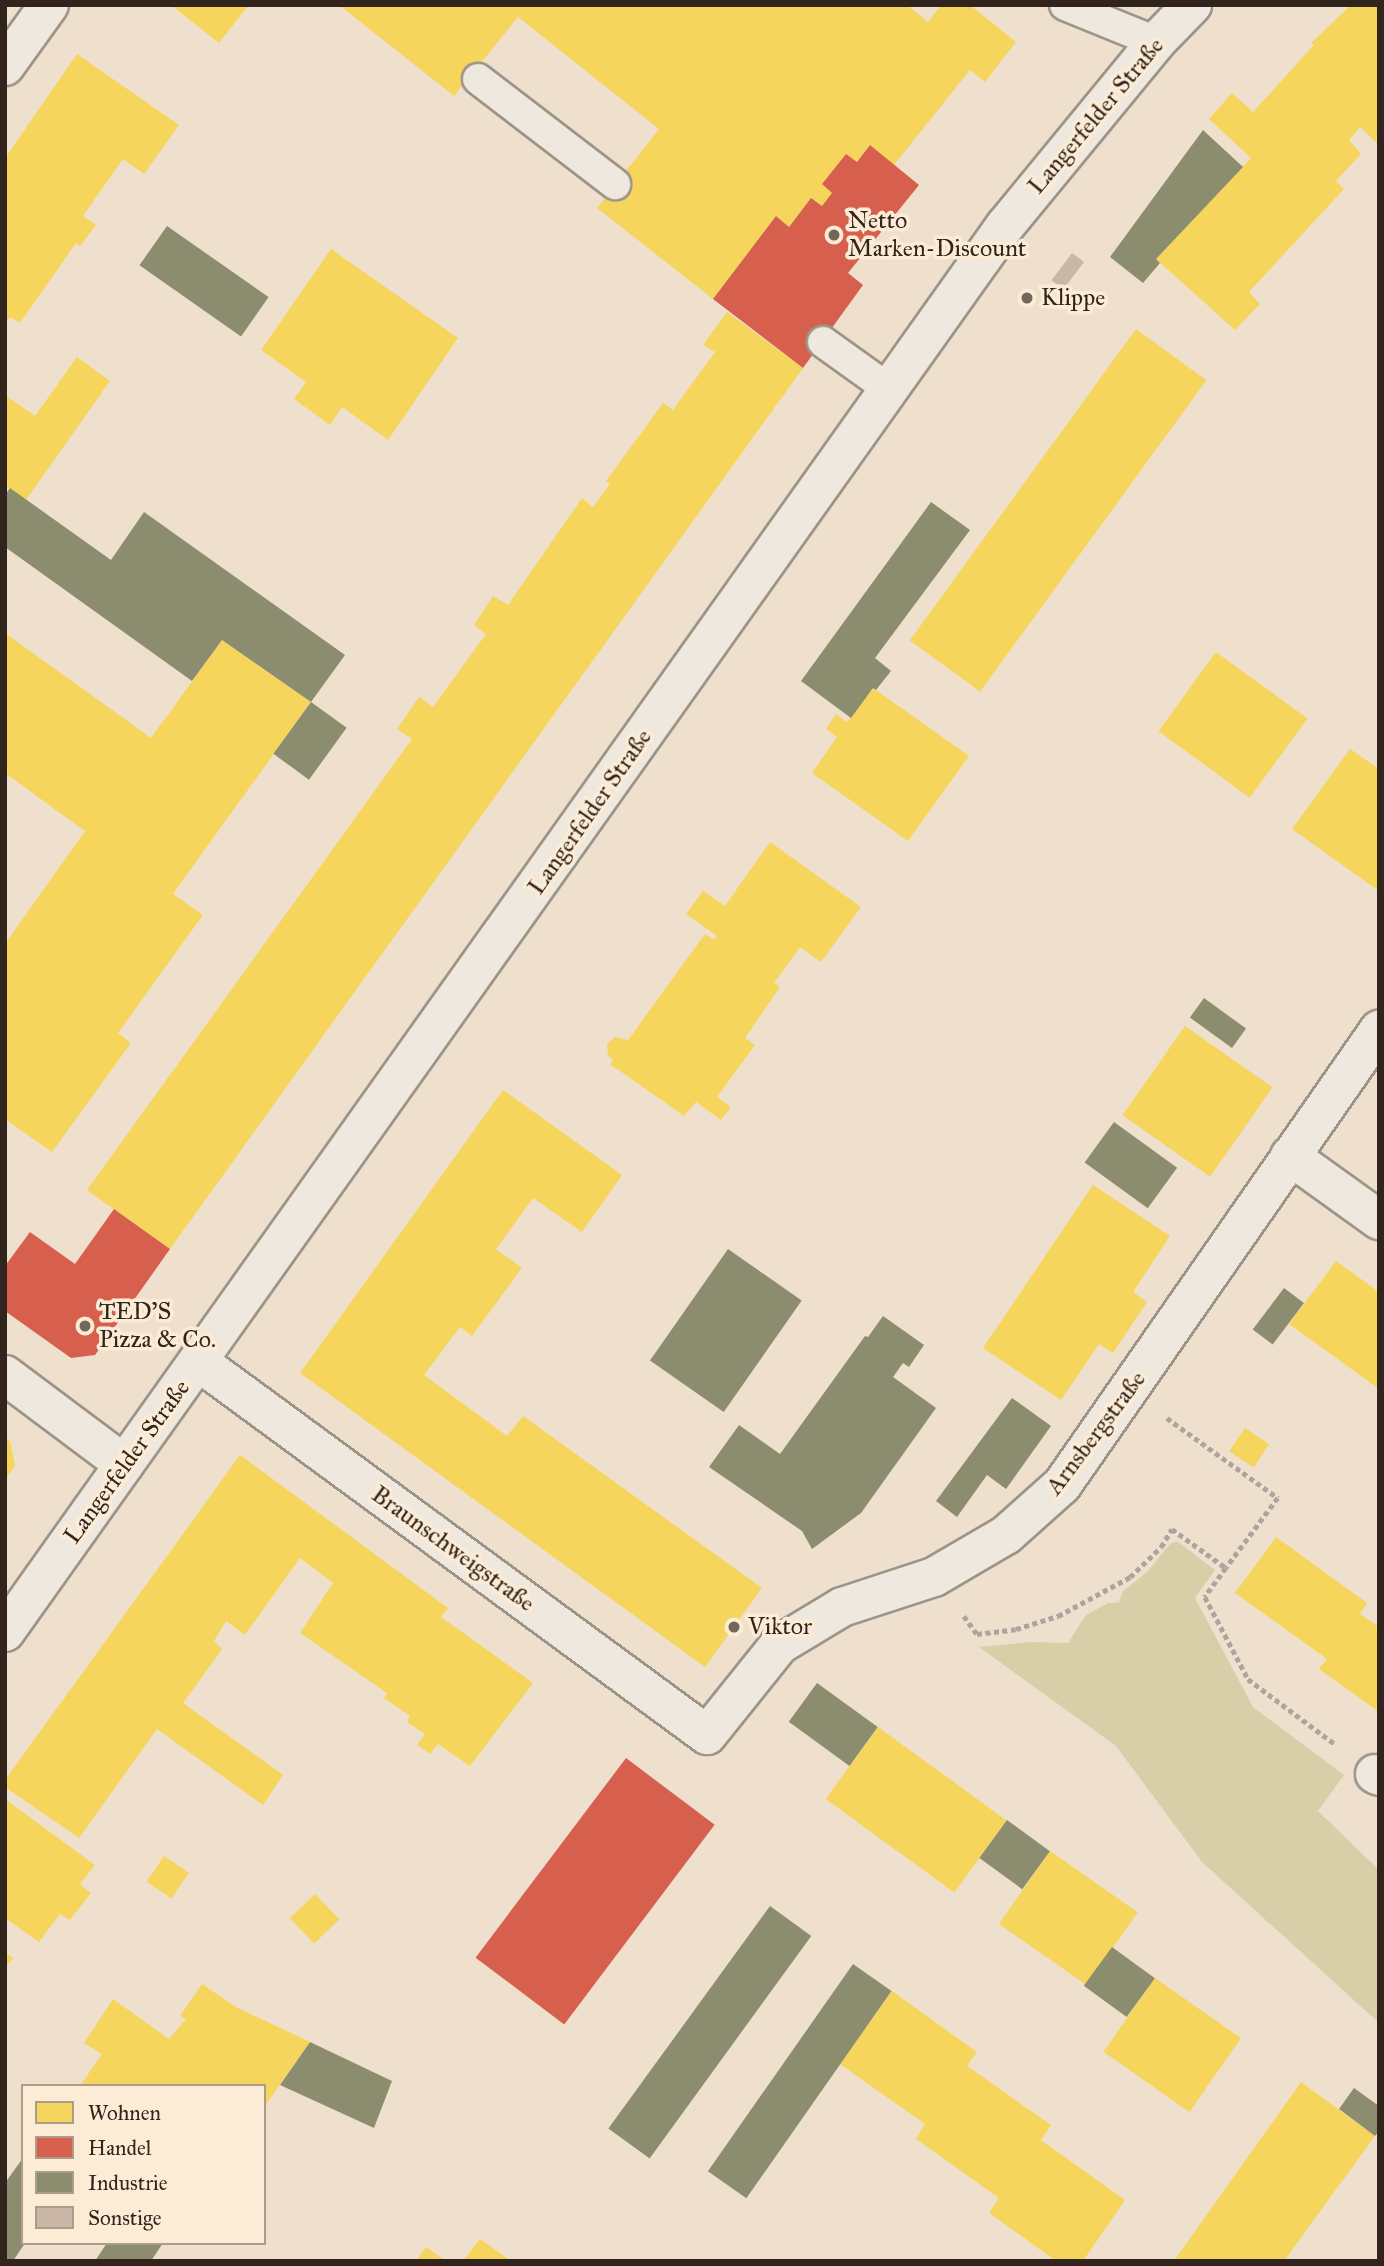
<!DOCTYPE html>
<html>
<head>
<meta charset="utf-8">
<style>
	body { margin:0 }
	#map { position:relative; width:1384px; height:2266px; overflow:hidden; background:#eee0cc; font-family:"IM FELL Great Primer",serif }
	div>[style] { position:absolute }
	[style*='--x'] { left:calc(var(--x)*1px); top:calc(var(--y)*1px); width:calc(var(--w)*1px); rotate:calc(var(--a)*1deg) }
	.green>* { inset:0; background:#d8cfa9 }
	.homes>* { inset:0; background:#f6d55c; transform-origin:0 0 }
	.shops>* { inset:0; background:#d6604d; transform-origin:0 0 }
	.industry>* { inset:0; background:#8c8c6e; transform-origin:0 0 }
	.building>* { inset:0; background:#cbb7a8; transform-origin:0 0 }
	.path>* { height:4.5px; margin-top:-2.25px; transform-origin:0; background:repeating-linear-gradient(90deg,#ada59d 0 5px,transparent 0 8.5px) }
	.roads { filter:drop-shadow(2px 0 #9d9488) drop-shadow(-2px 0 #9d9488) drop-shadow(0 2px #9d9488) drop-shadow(0 -2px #9d9488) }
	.service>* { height:30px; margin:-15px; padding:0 15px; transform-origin:15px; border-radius:15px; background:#efe8df }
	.minor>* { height:38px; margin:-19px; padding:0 19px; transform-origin:19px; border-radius:19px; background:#efe8df }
	.secondary>* { height:38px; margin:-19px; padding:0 19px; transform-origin:19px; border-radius:19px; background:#efe8df }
	.dots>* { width:19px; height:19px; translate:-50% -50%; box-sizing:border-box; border:4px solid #fcecd5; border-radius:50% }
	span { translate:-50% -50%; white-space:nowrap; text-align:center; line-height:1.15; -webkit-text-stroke:7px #fcecd5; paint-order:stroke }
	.street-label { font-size:24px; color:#31241d }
	.poi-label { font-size:24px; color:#31241d }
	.left { translate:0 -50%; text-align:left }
	.frame { position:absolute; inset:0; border:7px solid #31241d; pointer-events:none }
	.legend { position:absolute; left:21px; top:2084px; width:245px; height:161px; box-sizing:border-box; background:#fcecd5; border:2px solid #ab9c8b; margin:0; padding:9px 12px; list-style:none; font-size:21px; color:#31241d }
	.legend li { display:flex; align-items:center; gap:14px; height:35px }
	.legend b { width:35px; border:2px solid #ab9c8b }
</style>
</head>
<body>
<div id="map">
	<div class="green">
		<div style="clip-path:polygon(1177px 1541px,1215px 1570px,1195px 1598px,1253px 1707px,1344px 1775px,1318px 1811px,1379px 1870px,1379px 2023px,1202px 1862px,1116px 1746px,979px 1647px,1031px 1642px,1068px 1643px,1086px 1615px,1108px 1603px,1122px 1602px,1119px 1601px,1123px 1591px,1147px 1572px,1170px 1544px)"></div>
	</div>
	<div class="homes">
		<div style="clip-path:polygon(171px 5px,245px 5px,247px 7px,219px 43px)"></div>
		<div style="clip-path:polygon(339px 5px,907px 5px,928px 22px,941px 5px,970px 5px,1016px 42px,985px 82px,970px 70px,894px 165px,870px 145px,857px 162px,846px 154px,822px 184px,832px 193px,822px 206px,811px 198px,789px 227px,776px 216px,713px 299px,597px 208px,659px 129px,518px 17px,454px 96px)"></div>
		<div style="clip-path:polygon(1351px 5px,1379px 5px,1379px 145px,1360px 127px,1349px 140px,1361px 154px,1336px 181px,1344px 189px,1249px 292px,1260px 304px,1235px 330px,1156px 259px,1251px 158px,1209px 119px,1232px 93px,1253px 112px,1314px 45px,1311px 43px)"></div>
		<div style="clip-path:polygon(77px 54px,179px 125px,144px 174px,123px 159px,83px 216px,96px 225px,80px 246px,76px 243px,20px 323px,10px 317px,5px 323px,5px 158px)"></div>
		<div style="clip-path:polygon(331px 249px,458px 338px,388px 440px,342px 407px,330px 425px,294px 399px,306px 382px,261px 350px)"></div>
		<div style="clip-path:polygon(727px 312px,803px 368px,170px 1249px,87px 1190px,412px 739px,397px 729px,419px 697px,433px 707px,486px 634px,474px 625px,493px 596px,508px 605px,582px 498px,593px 507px,610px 484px,606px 481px,663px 403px,673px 410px,715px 352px,703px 345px)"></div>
		<div style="left:1136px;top:329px;width:87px;height:385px;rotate:36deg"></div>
		<div style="clip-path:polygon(77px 357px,110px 381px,26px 500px,5px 485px,5px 395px,35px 416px)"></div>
		<div style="clip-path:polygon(5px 633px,151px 738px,222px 640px,311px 702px,173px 894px,203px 915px,118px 1033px,131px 1043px,52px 1152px,5px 1119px,5px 944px,85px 831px,5px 773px)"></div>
		<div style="left:1216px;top:652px;width:113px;height:98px;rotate:36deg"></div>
		<div style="clip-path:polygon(873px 688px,969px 756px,908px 841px,812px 773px,837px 737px,826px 729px,836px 714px,847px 722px)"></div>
		<div style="clip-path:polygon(1350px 749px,1379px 769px,1379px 891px,1292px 829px)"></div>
		<div style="clip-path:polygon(770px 842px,861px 907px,821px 962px,800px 947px,774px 983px,780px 987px,745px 1038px,755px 1045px,717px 1097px,731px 1107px,721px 1120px,696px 1102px,684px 1116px,610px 1064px,613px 1061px,608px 1055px,607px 1044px,615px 1037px,628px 1040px,705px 934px,714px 940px,717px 936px,686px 914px,703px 891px,725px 906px)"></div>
		<div style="left:1185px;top:1026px;width:107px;height:109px;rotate:35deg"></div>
		<div style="clip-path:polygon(503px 1090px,622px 1175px,582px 1232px,533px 1198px,496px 1249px,522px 1268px,472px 1336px,460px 1327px,424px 1375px,507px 1436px,523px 1416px,762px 1588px,705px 1667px,300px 1373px)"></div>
		<div style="clip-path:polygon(1093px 1185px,1170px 1236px,1133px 1292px,1147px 1302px,1113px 1353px,1099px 1344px,1061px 1400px,983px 1348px)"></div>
		<div style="clip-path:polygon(1336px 1261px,1379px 1292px,1379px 1389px,1289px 1324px)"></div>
		<div style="left:1245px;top:1428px;width:29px;height:28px;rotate:34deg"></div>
		<div style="clip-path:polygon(5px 1438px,10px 1441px,15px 1466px,5px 1480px)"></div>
		<div style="clip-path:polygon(240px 1455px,448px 1608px,441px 1617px,533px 1683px,470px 1766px,438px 1744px,430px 1754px,417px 1745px,425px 1734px,407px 1722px,410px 1716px,384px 1698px,387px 1693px,300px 1633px,333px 1583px,300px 1558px,245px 1635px,226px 1621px,214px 1641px,222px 1649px,183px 1703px,283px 1775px,263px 1805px,157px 1729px,79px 1838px,5px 1787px,5px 1780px)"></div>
		<div style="clip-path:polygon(1276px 1537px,1367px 1603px,1360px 1614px,1379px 1627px,1379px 1712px,1319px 1669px,1327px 1659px,1235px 1593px)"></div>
		<div style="left:878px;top:1727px;width:159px;height:89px;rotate:36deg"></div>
		<div style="clip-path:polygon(5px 1799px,95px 1865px,80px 1884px,91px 1893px,70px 1920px,60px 1914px,39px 1942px,5px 1918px)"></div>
		<div style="left:1050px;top:1851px;width:107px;height:89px;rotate:35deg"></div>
		<div style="left:164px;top:1856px;width:30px;height:31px;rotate:34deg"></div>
		<div style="left:315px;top:1894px;width:35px;height:35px;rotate:46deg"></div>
		<div style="clip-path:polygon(5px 1952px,13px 1958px,5px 1968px)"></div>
		<div style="left:1155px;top:1978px;width:105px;height:90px;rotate:35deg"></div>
		<div style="clip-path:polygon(202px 1984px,236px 2007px,310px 2042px,264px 2107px,264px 2086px,80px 2086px,102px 2054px,84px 2043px,113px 1999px,169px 2039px,186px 2019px,180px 2016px)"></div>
		<div style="clip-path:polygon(892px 1991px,977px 2052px,967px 2066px,1051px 2125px,1041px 2140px,1125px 2200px,1083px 2261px,1056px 2261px,989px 2213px,999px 2198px,916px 2139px,925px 2124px,840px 2064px)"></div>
		<div style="clip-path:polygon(1301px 2082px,1375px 2136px,1284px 2261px,1174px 2261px)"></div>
		<div style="clip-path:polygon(480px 2239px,511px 2261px,463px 2261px)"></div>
		<div style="clip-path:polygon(426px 2247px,446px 2261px,416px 2261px)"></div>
	</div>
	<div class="shops">
		<div style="clip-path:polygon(870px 145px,919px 185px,848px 273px,863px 285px,803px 368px,713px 299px,776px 216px,789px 227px,811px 198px,822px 206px,832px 193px,822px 184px,846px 154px,857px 162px)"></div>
		<div style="clip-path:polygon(114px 1209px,170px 1249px,95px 1355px,71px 1358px,5px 1311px,5px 1266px,30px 1232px,75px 1264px)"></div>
		<div style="left:626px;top:1758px;width:111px;height:250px;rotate:37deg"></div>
	</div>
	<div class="industry">
		<div style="clip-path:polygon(1203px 130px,1243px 167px,1156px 259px,1160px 263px,1143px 283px,1110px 257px)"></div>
		<div style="left:167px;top:226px;width:124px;height:48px;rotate:35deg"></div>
		<div style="clip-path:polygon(10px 488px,111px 560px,144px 512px,345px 655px,311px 702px,222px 640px,192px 681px,5px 547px,5px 495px)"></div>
		<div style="clip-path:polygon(931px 502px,970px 530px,875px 658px,891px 671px,876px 690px,873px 688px,851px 718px,801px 681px)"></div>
		<div style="left:311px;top:702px;width:44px;height:64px;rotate:36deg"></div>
		<div style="left:1204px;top:998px;width:52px;height:24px;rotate:36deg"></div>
		<div style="left:1114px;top:1122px;width:78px;height:50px;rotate:36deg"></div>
		<div style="left:728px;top:1249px;width:90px;height:136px;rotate:35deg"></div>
		<div style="left:1284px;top:1288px;width:25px;height:52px;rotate:37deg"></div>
		<div style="clip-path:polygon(883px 1316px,924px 1345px,909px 1367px,903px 1363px,893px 1377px,936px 1408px,861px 1513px,812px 1549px,802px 1531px,709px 1467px,739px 1425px,780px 1454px,865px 1336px,868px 1337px)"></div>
		<div style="clip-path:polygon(1012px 1398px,1051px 1426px,1006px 1489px,987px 1475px,957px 1517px,936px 1501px)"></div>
		<div style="left:817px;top:1683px;width:75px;height:48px;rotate:36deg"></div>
		<div style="left:1007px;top:1820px;width:53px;height:47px;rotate:36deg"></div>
		<div style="left:770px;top:1906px;width:51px;height:275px;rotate:36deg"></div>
		<div style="left:1112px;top:1947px;width:53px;height:48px;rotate:36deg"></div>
		<div style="left:853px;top:1964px;width:47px;height:253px;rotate:35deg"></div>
		<div style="clip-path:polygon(310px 2042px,392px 2081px,374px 2128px,280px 2085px)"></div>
		<div style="clip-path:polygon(1354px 2088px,1379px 2106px,1379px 2131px,1375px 2136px,1339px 2109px)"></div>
		<div style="clip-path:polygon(23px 2158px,25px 2243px,13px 2261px,5px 2261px,5px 2183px)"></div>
		<div style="clip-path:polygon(107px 2243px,163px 2243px,151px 2261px,95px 2261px)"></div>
	</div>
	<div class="building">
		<div style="left:1072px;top:253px;width:15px;height:34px;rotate:37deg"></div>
	</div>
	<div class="path">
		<div style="--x:1167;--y:1418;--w:137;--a:35.8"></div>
		<div style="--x:1278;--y:1498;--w:87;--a:126.6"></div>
		<div style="--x:964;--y:1616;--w:22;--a:54"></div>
		<div style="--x:977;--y:1634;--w:39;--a:-7"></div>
		<div style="--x:1016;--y:1629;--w:44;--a:-17.2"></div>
		<div style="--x:1058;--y:1616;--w:82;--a:-28.4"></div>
		<div style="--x:1130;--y:1577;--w:43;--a:-44.1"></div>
		<div style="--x:1161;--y:1547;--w:21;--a:-59"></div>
		<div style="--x:1172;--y:1529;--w:67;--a:35.8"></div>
		<div style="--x:1226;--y:1568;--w:36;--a:126"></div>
		<div style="--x:1205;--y:1597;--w:93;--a:62.3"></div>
		<div style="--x:1248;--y:1679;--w:109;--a:36.8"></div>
	</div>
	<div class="roads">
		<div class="service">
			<div style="--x:1065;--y:5;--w:98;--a:22.1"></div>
			<div style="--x:478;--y:79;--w:173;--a:37.5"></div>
			<div style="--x:823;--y:342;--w:82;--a:35.6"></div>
		</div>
		<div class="minor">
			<div style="--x:5;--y:66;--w:75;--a:-54.2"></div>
			<div style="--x:1290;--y:1156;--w:110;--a:35.7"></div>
			<div style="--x:199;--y:1362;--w:630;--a:36.29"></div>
			<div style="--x:707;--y:1735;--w:115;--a:-51.3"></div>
			<div style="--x:779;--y:1645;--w:74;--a:-31.1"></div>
			<div style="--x:842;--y:1607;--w:97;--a:-18.1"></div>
			<div style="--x:934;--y:1577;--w:83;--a:-30.3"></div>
			<div style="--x:1006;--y:1535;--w:75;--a:-41.8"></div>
			<div style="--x:1062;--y:1485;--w:555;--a:-55.13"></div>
			<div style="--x:5;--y:1375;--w:149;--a:36.8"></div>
			<div style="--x:1375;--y:1774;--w:4;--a:27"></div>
		</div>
		<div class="secondary">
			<div style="--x:5;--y:1632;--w:1725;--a:-54.58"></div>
			<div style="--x:1005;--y:226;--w:238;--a:-50.6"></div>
			<div style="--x:1156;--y:42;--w:52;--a:-45.8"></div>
		</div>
	</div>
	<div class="dots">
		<div style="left:834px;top:235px;background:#73665a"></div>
		<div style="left:1027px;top:298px;background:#73665a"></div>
		<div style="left:85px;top:1326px;background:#73665a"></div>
		<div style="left:734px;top:1627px;background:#73665a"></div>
	</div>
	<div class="street-label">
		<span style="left:1096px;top:116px;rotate:-50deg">Langerfelder Straße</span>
		<span style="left:590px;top:812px;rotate:-55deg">Langerfelder Straße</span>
		<span style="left:1096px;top:1433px;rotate:-53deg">Arnsbergstraße</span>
		<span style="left:127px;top:1462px;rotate:-54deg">Langerfelder Straße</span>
		<span style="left:453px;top:1549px;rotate:36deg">Braunschweigstraße</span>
	</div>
	<div class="poi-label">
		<span class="left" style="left:848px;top:235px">Netto<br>Marken-Discount</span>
		<span class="left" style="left:1041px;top:298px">Klippe</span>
		<span class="left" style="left:99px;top:1326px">TED'S<br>Pizza &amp; Co.</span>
		<span class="left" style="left:748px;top:1627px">Viktor</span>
	</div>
	<div class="frame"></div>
	<ul class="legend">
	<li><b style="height:19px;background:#f6d55c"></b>Wohnen</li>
	<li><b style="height:19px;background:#d6604d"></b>Handel</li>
	<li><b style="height:19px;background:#8c8c6e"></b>Industrie</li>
	<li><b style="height:19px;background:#cbb7a8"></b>Sonstige</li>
	</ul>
</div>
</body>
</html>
